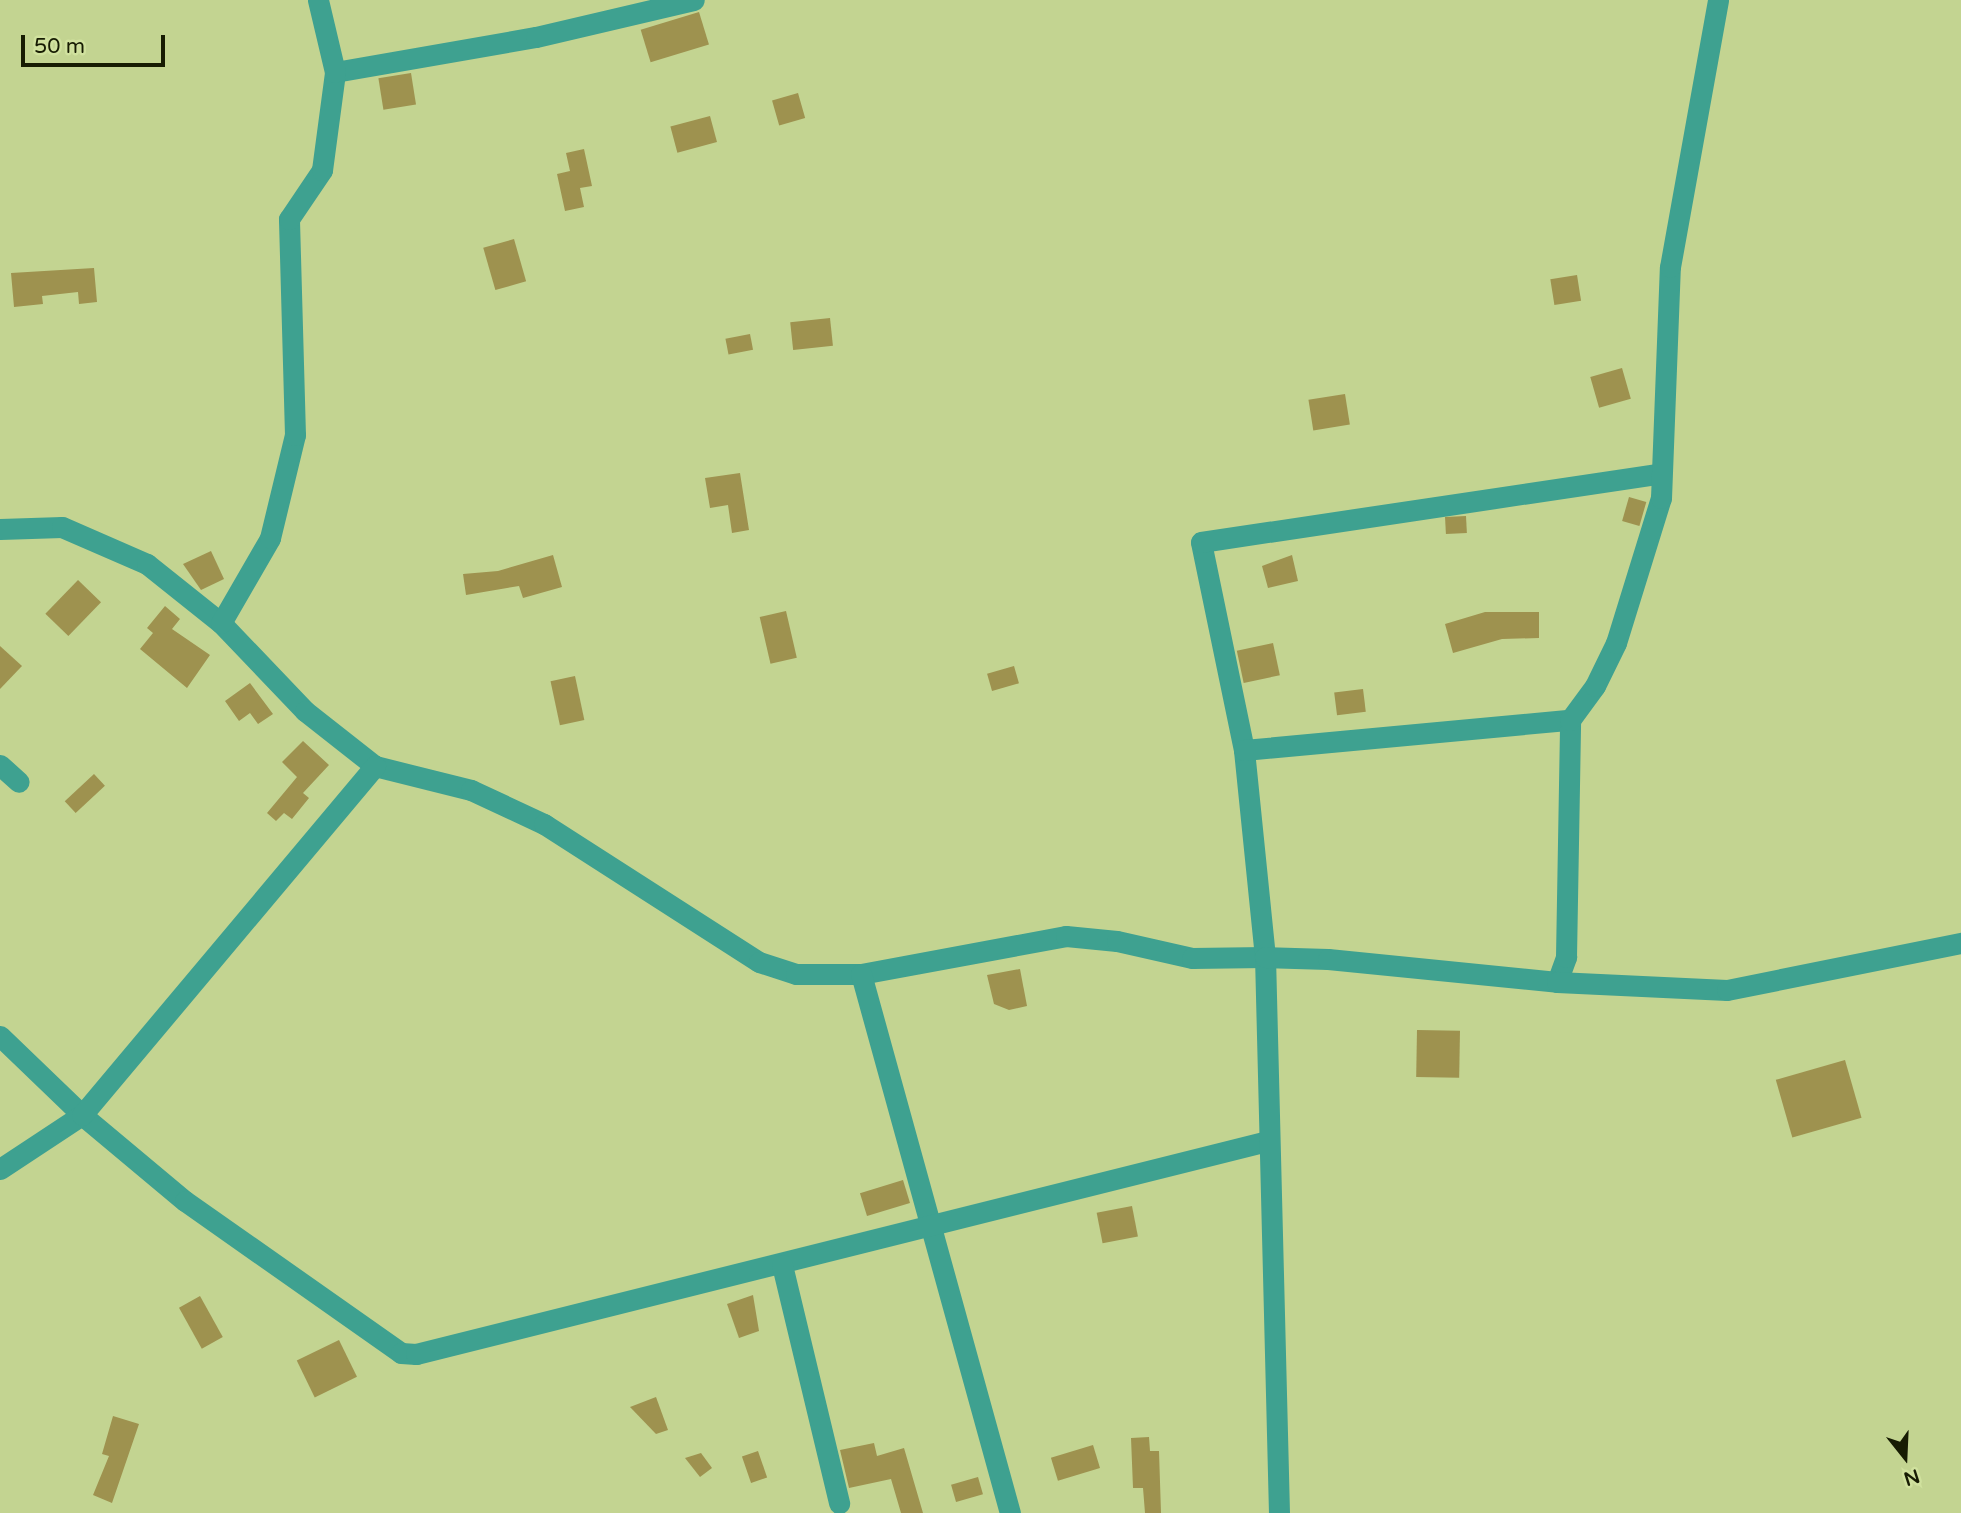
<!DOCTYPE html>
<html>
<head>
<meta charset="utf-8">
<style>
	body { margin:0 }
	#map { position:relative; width:1961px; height:1513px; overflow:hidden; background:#c3d491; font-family:"Varela Round",sans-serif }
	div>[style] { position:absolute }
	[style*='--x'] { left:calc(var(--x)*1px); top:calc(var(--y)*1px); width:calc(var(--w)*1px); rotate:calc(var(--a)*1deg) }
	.building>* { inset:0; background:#9e924f; transform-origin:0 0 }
	.minor>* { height:21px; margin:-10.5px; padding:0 10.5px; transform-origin:10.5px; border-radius:10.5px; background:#3ea190 }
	span { translate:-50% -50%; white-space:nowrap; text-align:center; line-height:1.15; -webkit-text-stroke:6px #d0e19e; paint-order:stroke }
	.north { position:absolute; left:1870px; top:1422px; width:70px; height:70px; -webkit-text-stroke:5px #d0e19e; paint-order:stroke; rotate:162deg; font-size:19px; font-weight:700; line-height:28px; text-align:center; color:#171c03 }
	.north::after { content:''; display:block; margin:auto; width:24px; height:32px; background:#171c03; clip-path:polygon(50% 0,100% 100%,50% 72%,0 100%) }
	.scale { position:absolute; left:21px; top:35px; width:144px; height:32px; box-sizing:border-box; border:4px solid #171c03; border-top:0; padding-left:9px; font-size:21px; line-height:24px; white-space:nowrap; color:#171c03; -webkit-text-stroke:5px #d0e19e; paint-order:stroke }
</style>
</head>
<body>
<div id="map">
	<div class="building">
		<div style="left:699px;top:12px;width:34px;height:61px;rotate:73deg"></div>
		<div style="left:411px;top:73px;width:32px;height:33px;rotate:81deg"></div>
		<div style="left:798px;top:93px;width:26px;height:27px;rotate:74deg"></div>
		<div style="left:710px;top:116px;width:27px;height:41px;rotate:75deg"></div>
		<div style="clip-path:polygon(584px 149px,592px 186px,580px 188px,584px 207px,565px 211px,557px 174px,570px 171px,566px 153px)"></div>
		<div style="left:514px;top:239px;width:44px;height:32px;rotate:74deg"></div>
		<div style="clip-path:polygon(94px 268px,97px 302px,79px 304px,78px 292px,42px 296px,43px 304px,14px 307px,11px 273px)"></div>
		<div style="left:1577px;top:275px;width:26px;height:27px;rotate:81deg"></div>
		<div style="left:830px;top:318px;width:28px;height:40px;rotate:84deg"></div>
		<div style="left:750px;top:334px;width:16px;height:25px;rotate:79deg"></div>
		<div style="left:1622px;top:368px;width:32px;height:33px;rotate:74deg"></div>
		<div style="left:1345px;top:394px;width:31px;height:37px;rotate:81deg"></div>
		<div style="clip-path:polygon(740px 473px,749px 530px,732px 533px,728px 505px,710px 508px,705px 478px)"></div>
		<div style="left:1629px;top:497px;width:18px;height:25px;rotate:16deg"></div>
		<div style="left:1466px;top:516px;width:17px;height:21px;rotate:87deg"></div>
		<div style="clip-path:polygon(211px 551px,224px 579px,201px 590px,183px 564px)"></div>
		<div style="clip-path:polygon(553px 555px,562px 587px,523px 598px,519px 586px,466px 595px,463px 574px,498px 571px)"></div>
		<div style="clip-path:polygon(1292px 555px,1298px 581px,1268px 588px,1262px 566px)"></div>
		<div style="left:78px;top:580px;width:32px;height:47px;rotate:44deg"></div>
		<div style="clip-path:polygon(165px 606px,180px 619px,172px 629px,210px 655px,187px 688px,140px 649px,153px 633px,147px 628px)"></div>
		<div style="left:786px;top:611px;width:48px;height:27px;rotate:77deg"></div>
		<div style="clip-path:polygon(1485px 612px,1539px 612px,1539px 638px,1502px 639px,1453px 653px,1445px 624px)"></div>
		<div style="left:1273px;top:643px;width:33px;height:37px;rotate:78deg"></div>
		<div style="clip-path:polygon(0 646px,22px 666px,0 689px)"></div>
		<div style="left:1014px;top:666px;width:18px;height:28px;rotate:74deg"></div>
		<div style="left:575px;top:676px;width:45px;height:25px;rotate:78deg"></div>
		<div style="clip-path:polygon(250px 683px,273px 714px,258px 724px,250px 713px,239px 721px,225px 701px)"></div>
		<div style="left:1363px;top:689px;width:23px;height:29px;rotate:83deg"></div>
		<div style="clip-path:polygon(303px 741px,329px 765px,303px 793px,309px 798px,292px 819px,284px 813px,276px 821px,267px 813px,297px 777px,282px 762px)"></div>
		<div style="left:94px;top:774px;width:16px;height:40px;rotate:47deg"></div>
		<div style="clip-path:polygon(1020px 969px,1027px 1006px,1009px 1010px,994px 1004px,987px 975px)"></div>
		<div style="left:1417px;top:1030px;width:43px;height:47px;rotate:1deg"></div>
		<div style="left:1845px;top:1060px;width:60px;height:72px;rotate:74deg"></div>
		<div style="left:903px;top:1180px;width:24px;height:45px;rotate:73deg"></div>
		<div style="left:1132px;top:1206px;width:31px;height:36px;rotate:79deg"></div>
		<div style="clip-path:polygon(753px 1295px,759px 1331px,739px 1338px,727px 1304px)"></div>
		<div style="left:200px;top:1296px;width:47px;height:24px;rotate:61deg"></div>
		<div style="left:339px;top:1340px;width:41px;height:47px;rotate:64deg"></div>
		<div style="clip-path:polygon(656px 1397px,668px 1430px,656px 1434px,630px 1407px)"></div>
		<div style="clip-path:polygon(113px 1416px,139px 1424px,112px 1503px,93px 1495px,109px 1456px,102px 1454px)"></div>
		<div style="clip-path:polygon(1149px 1437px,1150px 1451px,1159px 1451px,1161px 1513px,1145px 1513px,1143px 1488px,1133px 1488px,1131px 1438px)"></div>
		<div style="clip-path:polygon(874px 1443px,877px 1456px,904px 1448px,923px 1513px,901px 1513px,891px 1479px,849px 1488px,840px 1450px)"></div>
		<div style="left:1093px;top:1445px;width:24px;height:44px;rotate:73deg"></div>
		<div style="left:758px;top:1451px;width:28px;height:17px;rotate:71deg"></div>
		<div style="clip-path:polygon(701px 1453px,712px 1468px,700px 1477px,685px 1458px)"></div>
		<div style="left:978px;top:1477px;width:18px;height:28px;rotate:74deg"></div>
	</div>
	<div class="minor">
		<div style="--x:335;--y:72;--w:204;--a:-9.9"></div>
		<div style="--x:536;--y:37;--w:162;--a:-13.2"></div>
		<div style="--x:0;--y:529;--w:62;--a:-1.8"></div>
		<div style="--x:62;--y:527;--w:93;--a:23.5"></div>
		<div style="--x:147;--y:564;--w:95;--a:38.6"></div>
		<div style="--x:221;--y:623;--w:122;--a:46.3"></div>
		<div style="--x:305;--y:711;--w:89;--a:38.2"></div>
		<div style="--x:375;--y:766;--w:99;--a:14"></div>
		<div style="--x:471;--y:790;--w:81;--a:25"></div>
		<div style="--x:544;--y:824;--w:255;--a:32.7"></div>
		<div style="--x:759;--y:962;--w:39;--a:18"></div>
		<div style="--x:796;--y:974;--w:65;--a:0"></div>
		<div style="--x:861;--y:974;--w:208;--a:-10.5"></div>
		<div style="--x:1066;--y:936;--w:51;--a:5.6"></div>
		<div style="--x:1117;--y:941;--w:77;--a:12.8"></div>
		<div style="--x:1192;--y:958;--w:73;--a:-0.8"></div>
		<div style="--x:1265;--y:957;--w:208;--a:-95.8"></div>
		<div style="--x:1244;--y:750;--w:212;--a:-101.7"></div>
		<div style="--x:1201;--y:542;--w:465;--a:-8.5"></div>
		<div style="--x:221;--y:623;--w:98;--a:-60"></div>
		<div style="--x:270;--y:538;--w:106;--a:-76.4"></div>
		<div style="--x:295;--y:435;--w:216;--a:-91.6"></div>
		<div style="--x:289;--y:219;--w:59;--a:-56"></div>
		<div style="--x:322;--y:170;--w:99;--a:-82.4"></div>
		<div style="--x:335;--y:72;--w:74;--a:-103.3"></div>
		<div style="--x:1244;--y:750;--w:327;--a:-5.3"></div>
		<div style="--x:0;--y:765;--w:25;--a:42"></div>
		<div style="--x:861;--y:974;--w:559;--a:74.55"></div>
		<div style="--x:1557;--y:982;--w:27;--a:-70"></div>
		<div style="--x:1566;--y:957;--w:237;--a:-89"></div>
		<div style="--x:1570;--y:720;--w:42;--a:-53.7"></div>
		<div style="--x:1595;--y:686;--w:48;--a:-64"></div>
		<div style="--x:1616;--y:643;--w:152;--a:-72.8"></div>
		<div style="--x:1661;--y:498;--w:231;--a:-87.8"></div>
		<div style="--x:1670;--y:267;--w:271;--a:-79.8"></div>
		<div style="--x:0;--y:1036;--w:114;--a:43.9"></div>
		<div style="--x:82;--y:1115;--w:134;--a:39.9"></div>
		<div style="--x:185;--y:1201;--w:264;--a:35.1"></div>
		<div style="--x:401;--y:1353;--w:15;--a:4"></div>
		<div style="--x:416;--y:1354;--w:877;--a:-14.05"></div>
		<div style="--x:0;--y:1169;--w:98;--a:-33.4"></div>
		<div style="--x:82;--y:1115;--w:456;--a:-50"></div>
		<div style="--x:782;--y:1265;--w:245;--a:76.5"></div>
		<div style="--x:1279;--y:1513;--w:556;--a:-91.44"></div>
		<div style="--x:1265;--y:957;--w:63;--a:1.8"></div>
		<div style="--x:1328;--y:959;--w:230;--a:5.7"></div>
		<div style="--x:1557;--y:982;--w:170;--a:2.7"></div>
		<div style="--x:1727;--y:990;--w:239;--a:-11.4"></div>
	</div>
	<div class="north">N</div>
	<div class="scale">50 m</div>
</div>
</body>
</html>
